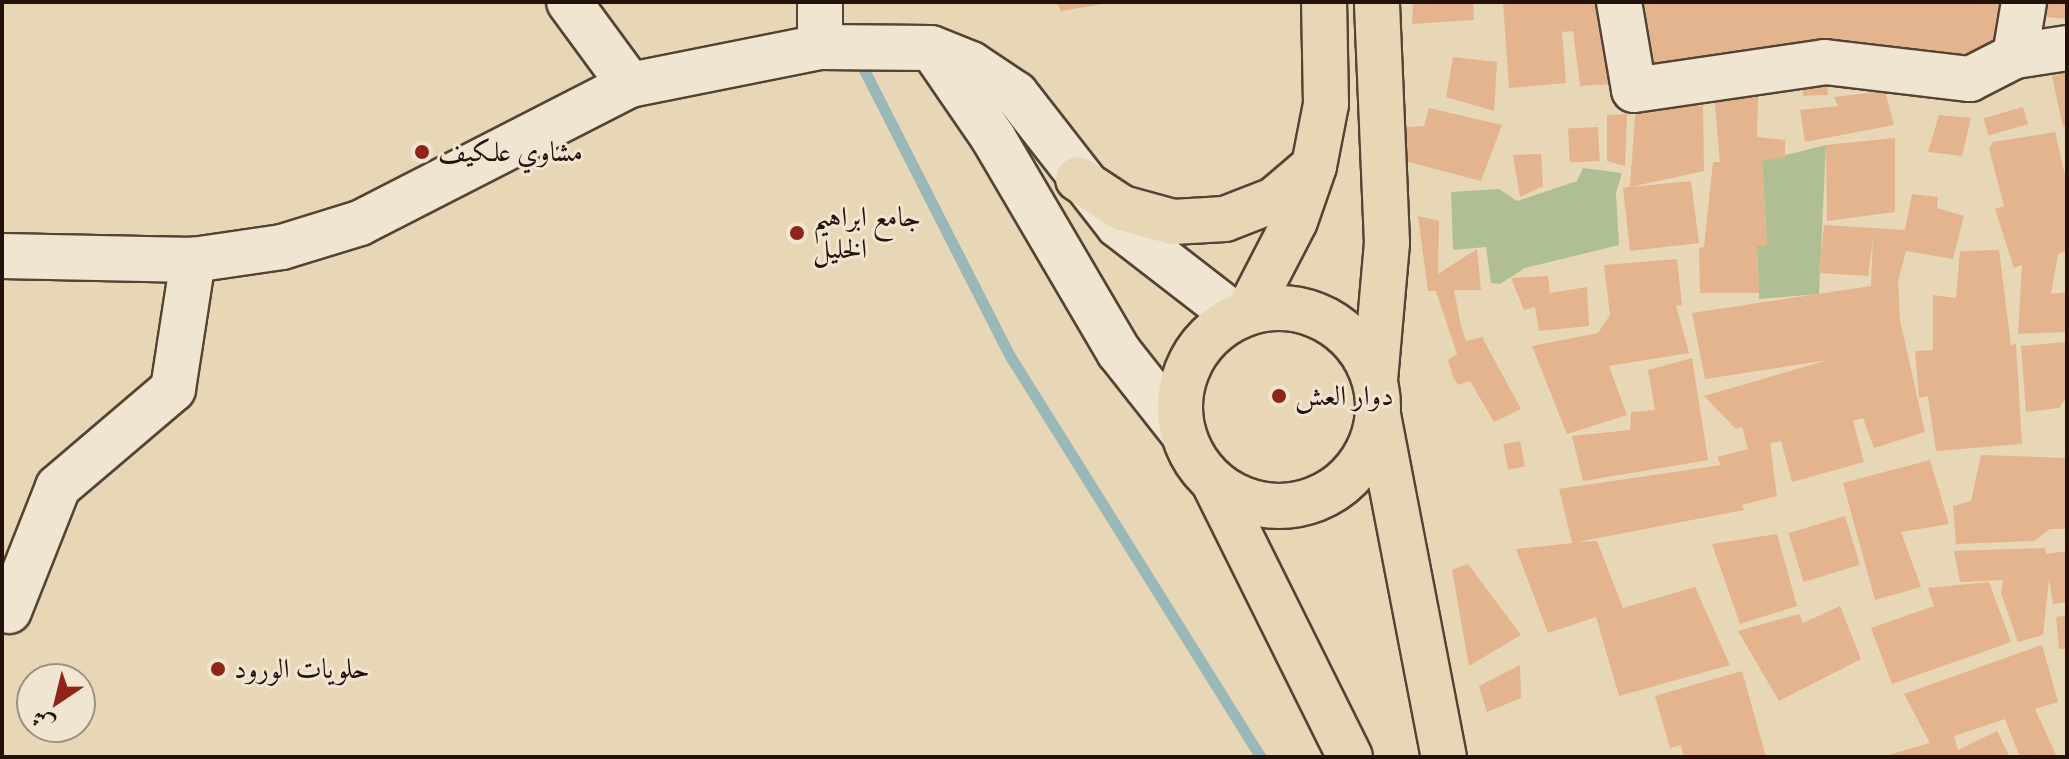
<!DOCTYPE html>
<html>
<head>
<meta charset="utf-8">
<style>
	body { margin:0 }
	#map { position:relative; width:2069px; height:759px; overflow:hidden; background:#e8d7b6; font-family:"IM FELL French Canon",Amiri,serif }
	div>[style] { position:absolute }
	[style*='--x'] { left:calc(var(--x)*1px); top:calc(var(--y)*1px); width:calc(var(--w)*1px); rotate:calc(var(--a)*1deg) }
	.green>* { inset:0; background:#afbf93 }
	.stream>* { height:11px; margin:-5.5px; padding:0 5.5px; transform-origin:5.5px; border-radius:5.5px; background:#99b8b7 }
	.building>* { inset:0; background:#e3b48d; transform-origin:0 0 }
	.roads { filter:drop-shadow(2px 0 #554335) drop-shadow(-2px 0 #554335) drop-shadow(0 2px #554335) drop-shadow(0 -2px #554335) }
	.minor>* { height:44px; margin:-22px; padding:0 22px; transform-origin:22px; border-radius:22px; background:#f0e5d0 }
	.major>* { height:44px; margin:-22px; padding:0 22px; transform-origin:22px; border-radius:22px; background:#e8d7b6 }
	.major>.ring { margin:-22px; padding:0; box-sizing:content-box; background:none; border:44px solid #e8d7b6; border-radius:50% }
	.dots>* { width:22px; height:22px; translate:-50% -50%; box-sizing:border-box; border:4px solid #f0e5d0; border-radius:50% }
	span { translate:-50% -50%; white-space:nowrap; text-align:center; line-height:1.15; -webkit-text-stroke:6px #f0e5d0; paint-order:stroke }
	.poi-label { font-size:28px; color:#24120a }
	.left { translate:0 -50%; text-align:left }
	.frame { position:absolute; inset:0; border:4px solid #24120a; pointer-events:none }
	.north { position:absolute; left:16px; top:663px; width:80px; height:80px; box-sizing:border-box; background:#f0e5d0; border:2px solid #9e9181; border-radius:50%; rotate:215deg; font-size:22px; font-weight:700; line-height:32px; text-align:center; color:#24120a }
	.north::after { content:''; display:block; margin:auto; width:28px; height:36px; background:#8f2418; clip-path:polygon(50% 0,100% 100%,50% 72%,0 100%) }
</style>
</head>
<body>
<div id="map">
	<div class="green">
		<div style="clip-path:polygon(1826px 145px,1819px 294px,1759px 299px,1757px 246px,1767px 245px,1762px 161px)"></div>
		<div style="clip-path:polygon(1583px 168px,1622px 173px,1616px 193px,1619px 245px,1525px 268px,1500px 284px,1491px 283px,1486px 247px,1453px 250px,1451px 192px,1499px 189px,1517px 201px,1577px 181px)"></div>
	</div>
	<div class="stream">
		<div style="--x:858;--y:58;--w:335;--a:63"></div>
		<div style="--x:1010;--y:356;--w:473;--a:58"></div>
	</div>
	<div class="building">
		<div style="clip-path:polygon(1056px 2px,1103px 2px,1103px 4px,1061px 11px)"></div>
		<div style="clip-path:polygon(1413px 2px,1473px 2px,1474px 20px,1412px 24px)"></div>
		<div style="clip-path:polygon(1503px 2px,1617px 2px,1631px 83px,1580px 86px,1573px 31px,1562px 32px,1566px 83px,1509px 88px)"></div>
		<div style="clip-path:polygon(1622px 2px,2010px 2px,2002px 32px,1972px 66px,1877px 44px,1633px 71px)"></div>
		<div style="clip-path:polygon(2040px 2px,2067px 2px,2067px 19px,2037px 16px)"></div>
		<div style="clip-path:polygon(1453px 57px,1497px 62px,1494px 111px,1446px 97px)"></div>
		<div style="left:1827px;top:71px;width:24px;height:25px;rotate:88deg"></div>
		<div style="clip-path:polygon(2067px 73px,2067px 125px,2063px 127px,2052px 76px)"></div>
		<div style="clip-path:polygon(1885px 91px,1894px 125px,1805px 142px,1800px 110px,1838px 106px,1834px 97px)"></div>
		<div style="clip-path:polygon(1714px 94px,1758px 95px,1757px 137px,1785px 140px,1785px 157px,1762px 161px,1767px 245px,1757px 246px,1759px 293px,1700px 293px,1699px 248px,1704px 247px,1713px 162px,1720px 162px)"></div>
		<div style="clip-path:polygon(1636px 103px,1703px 106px,1704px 171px,1630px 187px,1691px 181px,1699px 243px,1630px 251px,1623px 188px,1630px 187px)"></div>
		<div style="left:2023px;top:107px;width:18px;height:41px;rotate:74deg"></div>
		<div style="clip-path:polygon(1429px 108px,1502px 125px,1481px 181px,1401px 160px,1407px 127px,1424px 126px)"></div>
		<div style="clip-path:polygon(1627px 114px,1625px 166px,1607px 161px,1607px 115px)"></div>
		<div style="clip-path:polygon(1939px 115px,1971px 118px,1962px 156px,1928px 152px)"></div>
		<div style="left:1598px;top:127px;width:34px;height:30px;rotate:87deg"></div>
		<div style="clip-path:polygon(2055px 132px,2067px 184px,2067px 251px,2058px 254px,2051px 294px,2067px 292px,2067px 332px,2018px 334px,2022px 265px,2014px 268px,1995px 209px,2004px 206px,1989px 149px,1993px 142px)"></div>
		<div style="clip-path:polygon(1895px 138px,1895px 212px,1827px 221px,1826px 145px)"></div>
		<div style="clip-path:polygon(1541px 154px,1543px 186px,1520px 197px,1513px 155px)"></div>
		<div style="clip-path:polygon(1912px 194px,1938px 197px,1937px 208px,1964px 216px,1953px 259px,1906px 251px,1898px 281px,1900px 320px,1925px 432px,1874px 448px,1863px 418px,1853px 421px,1864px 462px,1792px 482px,1781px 441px,1770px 443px,1777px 496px,1742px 505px,1744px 510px,1577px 542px,1597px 541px,1623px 608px,1695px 587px,1730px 665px,1619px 696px,1596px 617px,1548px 633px,1516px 549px,1572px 543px,1559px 489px,1721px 465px,1717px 457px,1748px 449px,1742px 427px,1736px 429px,1704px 396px,1828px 360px,1705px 379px,1692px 313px,1871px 286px,1873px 238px,1868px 276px,1819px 273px,1824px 225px,1905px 230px)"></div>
		<div style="clip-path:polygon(1418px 216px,1439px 221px,1438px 274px,1477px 249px,1481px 290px,1454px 290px,1461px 326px,1466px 341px,1482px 337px,1521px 409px,1494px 422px,1470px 381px,1458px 385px,1453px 377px,1448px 360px,1457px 354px,1436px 291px,1428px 291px)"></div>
		<div style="clip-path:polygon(1999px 250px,2011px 345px,2016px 344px,2022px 444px,1936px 451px,1928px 396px,1919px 398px,1915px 351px,1933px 350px,1933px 295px,1956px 298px,1960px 251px)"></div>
		<div style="clip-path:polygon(1677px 259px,1682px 305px,1676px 306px,1689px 353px,1609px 366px,1627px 415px,1567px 434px,1532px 346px,1598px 333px,1610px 315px,1604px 265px)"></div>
		<div style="clip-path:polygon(1548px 276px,1550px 293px,1587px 287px,1589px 326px,1539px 331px,1535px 307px,1524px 310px,1511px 278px)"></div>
		<div style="clip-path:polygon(2067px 342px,2067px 397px,2059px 408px,2026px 412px,2021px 346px)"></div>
		<div style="clip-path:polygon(1692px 358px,1708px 460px,1583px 481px,1572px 436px,1630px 430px,1631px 412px,1655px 410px,1648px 370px)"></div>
		<div style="left:1520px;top:441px;width:26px;height:17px;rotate:79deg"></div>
		<div style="clip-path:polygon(1981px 455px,2067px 458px,2067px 529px,2050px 529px,2034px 541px,1956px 544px,1953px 506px,1971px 501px)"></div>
		<div style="clip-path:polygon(1930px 460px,1949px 524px,1901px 532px,1921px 587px,1875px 600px,1843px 483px)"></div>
		<div style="left:1845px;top:516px;width:51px;height:59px;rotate:73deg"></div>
		<div style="clip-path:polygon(1777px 534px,1797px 606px,1740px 624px,1712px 544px)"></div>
		<div style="clip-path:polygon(2045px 548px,2046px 554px,2067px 551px,2067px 602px,2053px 604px,2049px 579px,2043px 635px,2018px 642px,2001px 593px,2003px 580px,1960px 582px,1954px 551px)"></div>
		<div style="clip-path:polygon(1468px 564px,1521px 635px,1469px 666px,1452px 570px)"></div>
		<div style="clip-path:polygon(1989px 582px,2011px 642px,1892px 684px,1871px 628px,1934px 606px,1928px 588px)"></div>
		<div style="clip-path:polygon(1840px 606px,1861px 659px,1779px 701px,1738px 631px,1799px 614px,1803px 623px)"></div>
		<div style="clip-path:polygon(2067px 615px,2067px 649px,2059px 649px,2056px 617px)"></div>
		<div style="clip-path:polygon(2042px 645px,2058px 702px,2035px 709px,2057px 757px,2020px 757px,2005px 719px,1954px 736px,1958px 750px,1997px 731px,2010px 757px,1881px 757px,1930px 743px,1904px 694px)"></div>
		<div style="clip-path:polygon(1520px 665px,1521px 698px,1487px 712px,1479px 686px)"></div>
		<div style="clip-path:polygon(1742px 671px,1766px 757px,1684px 757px,1681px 745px,1670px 748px,1655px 696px)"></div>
	</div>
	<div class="roads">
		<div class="minor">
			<div style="--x:569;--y:2;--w:103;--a:53.7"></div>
			<div style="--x:820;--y:2;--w:45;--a:90"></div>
			<div style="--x:1619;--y:2;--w:89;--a:80.3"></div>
			<div style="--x:1634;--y:90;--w:193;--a:-8.3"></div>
			<div style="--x:1825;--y:62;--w:146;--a:6.7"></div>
			<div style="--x:1970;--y:79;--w:51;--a:-27.1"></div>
			<div style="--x:2024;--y:2;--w:55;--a:99.5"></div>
			<div style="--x:2015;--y:56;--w:53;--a:-8.7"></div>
			<div style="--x:935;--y:53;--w:104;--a:55.5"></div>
			<div style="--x:994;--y:139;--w:247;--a:59.6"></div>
			<div style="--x:1119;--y:352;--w:103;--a:51.7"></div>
			<div style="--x:2;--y:256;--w:191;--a:1.2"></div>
			<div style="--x:193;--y:260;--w:90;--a:-8.3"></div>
			<div style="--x:282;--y:247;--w:82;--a:-17.1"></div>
			<div style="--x:360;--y:223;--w:303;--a:-27.1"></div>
			<div style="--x:630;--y:85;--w:194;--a:-11.3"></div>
			<div style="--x:820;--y:47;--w:111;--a:0.5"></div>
			<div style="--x:931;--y:48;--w:43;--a:21.8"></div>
			<div style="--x:971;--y:64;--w:54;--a:33.7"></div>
			<div style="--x:1016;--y:94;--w:166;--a:52.1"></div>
			<div style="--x:1118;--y:225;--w:150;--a:37.7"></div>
			<div style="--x:9;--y:611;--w:133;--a:-68.4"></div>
			<div style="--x:58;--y:487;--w:151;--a:-40.4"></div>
			<div style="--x:173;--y:389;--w:131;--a:-81.2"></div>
		</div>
		<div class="major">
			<div style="--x:1078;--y:179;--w:53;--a:33.4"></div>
			<div style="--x:1122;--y:208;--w:53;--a:15.4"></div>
			<div style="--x:1173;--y:222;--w:52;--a:-3.3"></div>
			<div style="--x:1225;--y:219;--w:53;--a:-21.2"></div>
			<div style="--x:1274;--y:200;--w:52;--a:-40.4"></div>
			<div class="ring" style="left:1180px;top:308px;width:154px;height:154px"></div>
			<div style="--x:1248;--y:312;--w:102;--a:-62.7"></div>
			<div style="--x:1295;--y:221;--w:58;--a:-70.9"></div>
			<div style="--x:1314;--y:166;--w:63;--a:-79"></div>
			<div style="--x:1326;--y:104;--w:102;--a:-91.1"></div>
			<div style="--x:1375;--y:380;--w:138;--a:-85"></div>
			<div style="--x:1387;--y:243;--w:241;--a:-92.4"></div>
			<div style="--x:1378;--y:415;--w:348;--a:79.1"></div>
			<div style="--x:1213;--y:481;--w:308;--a:63.6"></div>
		</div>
	</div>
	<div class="dots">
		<div style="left:422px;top:152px;background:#8f2418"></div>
		<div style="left:797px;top:233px;background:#8f2418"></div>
		<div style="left:1279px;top:396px;background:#8f2418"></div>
		<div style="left:218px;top:669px;background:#8f2418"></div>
	</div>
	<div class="poi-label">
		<span class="left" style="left:438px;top:152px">مشاوي علكيف</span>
		<span class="left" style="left:813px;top:233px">جامع ابراهيم<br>الخليل</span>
		<span class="left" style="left:1295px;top:396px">دوار العش</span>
		<span class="left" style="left:234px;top:669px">حلويات الورود</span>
	</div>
	<div class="frame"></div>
	<div class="north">ش</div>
</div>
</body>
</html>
